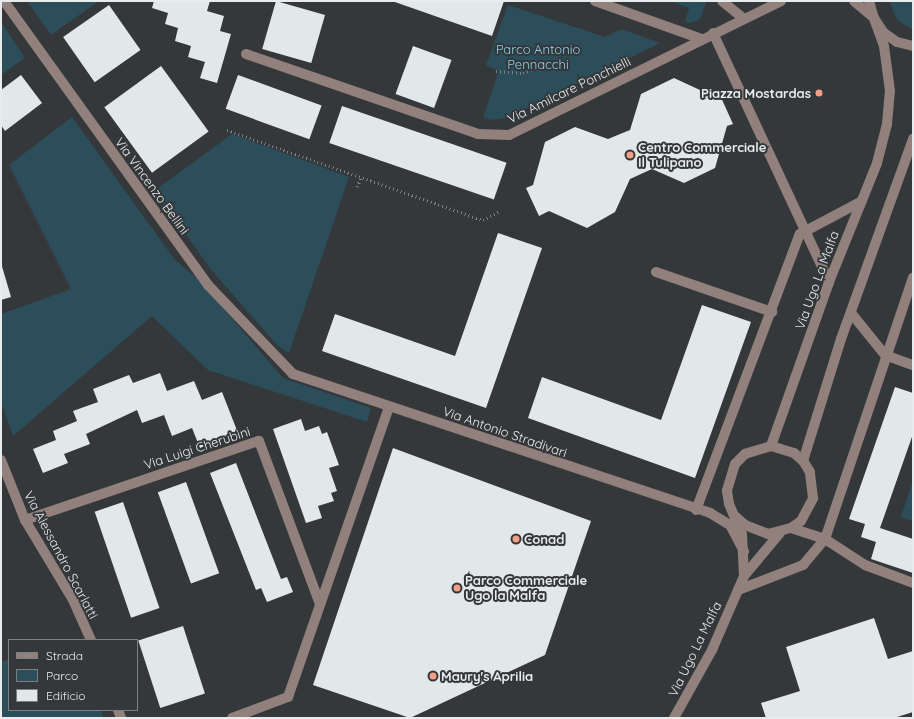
<!DOCTYPE html>
<html>
<head>
<meta charset="utf-8">
<style>
	body { margin:0 }
	#map { position:relative; width:914px; height:719px; overflow:hidden; background:#34383a; font-family:Quicksand,sans-serif }
	div>[style] { position:absolute }
	[style*='--x'] { left:calc(var(--x)*1px); top:calc(var(--y)*1px); width:calc(var(--w)*1px); rotate:calc(var(--a)*1deg) }
	.green>* { inset:0; background:#2c4d5a }
	.building>* { inset:0; background:#e2e7e9; transform-origin:0 0 }
	.path>* { height:2.5px; margin-top:-1.25px; transform-origin:0; background:repeating-linear-gradient(90deg,#7f8284 0 1px,transparent 0 4px) }
	.minor>* { height:10px; margin:-5px; padding:0 5px; transform-origin:5px; border-radius:5px; background:#91807c }
	.dots>* { width:11px; height:11px; translate:-50% -50%; box-sizing:border-box; border:2px solid #34383a; border-radius:50% }
	span { translate:-50% -50%; white-space:nowrap; text-align:center; line-height:1.15; -webkit-text-stroke:4px #34383a; paint-order:stroke }
	.park-label { font-size:13px; color:#8dd0ea }
	.street-label { font-size:13px; color:#e9eced }
	.poi-label { font-size:13px; color:#e9eced; font-weight:700 }
	.right { translate:-100% -50%; text-align:right }
	.left { translate:0 -50%; text-align:left }
	.frame { position:absolute; inset:0; border:2px solid #e9eced; pointer-events:none }
	.legend { position:absolute; left:8px; top:639px; width:130px; height:72px; box-sizing:border-box; background:#34383a; border:1px solid #7c8082; margin:0; padding:5px 7px; list-style:none; font-size:12px; color:#e9eced }
	.legend li { display:flex; align-items:center; gap:8px; height:20px }
	.legend b { width:20px; border:1px solid #7c8082 }
</style>
</head>
<body>
<div id="map">
	<div class="green">
		<div style="clip-path:polygon(27px 1px,99px 1px,51px 35px)"></div>
		<div style="clip-path:polygon(670px 1px,705px 1px,706px 3px,700px 19px,690px 23px,685px 22px,689px 8px)"></div>
		<div style="clip-path:polygon(913px 1px,913px 30px,897px 20px,890px 2px)"></div>
		<div style="clip-path:polygon(508px 5px,605px 37px,622px 29px,660px 43px,507px 118px,491px 120px,483px 117px,499px 71px,486px 65px)"></div>
		<div style="clip-path:polygon(1px 22px,25px 58px,1px 75px)"></div>
		<div style="clip-path:polygon(72px 117px,175px 260px,199px 280px,283px 378px,371px 408px,367px 422px,208px 370px,152px 316px,13px 436px,1px 402px,1px 314px,71px 289px,9px 165px)"></div>
		<div style="clip-path:polygon(232px 134px,349px 177px,289px 353px,278px 346px,213px 272px,154px 191px)"></div>
		<div style="clip-path:polygon(913px 480px,913px 521px,901px 517px)"></div>
		<div style="clip-path:polygon(9px 659px,9px 710px,101px 710px,104px 718px,1px 718px,1px 662px)"></div>
	</div>
	<div class="building">
		<div style="clip-path:polygon(154px 1px,210px 1px,207px 11px,224px 16px,220px 31px,231px 34px,217px 83px,200px 78px,205px 62px,188px 57px,191px 46px,175px 41px,178px 28px,165px 24px,168px 13px,152px 8px)"></div>
		<div style="left:276px;top:1px;width:51px;height:50px;rotate:16deg"></div>
		<div style="clip-path:polygon(392px 1px,504px 1px,492px 36px)"></div>
		<div style="left:109px;top:5px;width:55px;height:56px;rotate:55deg"></div>
		<div style="left:413px;top:46px;width:41px;height:51px;rotate:20deg"></div>
		<div style="left:161px;top:66px;width:81px;height:70px;rotate:54deg"></div>
		<div style="clip-path:polygon(21px 75px,42px 103px,5px 131px,1px 125px,1px 90px)"></div>
		<div style="left:238px;top:75px;width:89px;height:36px;rotate:20deg"></div>
		<div style="clip-path:polygon(674px 78px,713px 96px,719px 93px,733px 124px,727px 126px,715px 168px,684px 183px,652px 169px,630px 179px,615px 212px,587px 228px,549px 211px,539px 216px,526px 188px,533px 185px,545px 142px,575px 127px,608px 139px,630px 130px,641px 94px)"></div>
		<div style="left:342px;top:106px;width:174px;height:39px;rotate:19deg"></div>
		<div style="clip-path:polygon(498px 233px,542px 248px,486px 408px,322px 351px,335px 314px,455px 356px)"></div>
		<div style="clip-path:polygon(1px 263px,11px 297px,1px 300px)"></div>
		<div style="clip-path:polygon(702px 305px,751px 322px,695px 478px,528px 418px,542px 377px,661px 420px)"></div>
		<div style="clip-path:polygon(160px 373px,167px 391px,194px 381px,202px 400px,222px 392px,238px 433px,200px 448px,192px 428px,172px 436px,164px 415px,142px 423px,137px 410px,86px 434px,90px 444px,64px 454px,68px 463px,43px 473px,33px 449px,56px 440px,53px 431px,77px 421px,73px 411px,98px 402px,93px 389px,129px 375px,133px 383px)"></div>
		<div style="clip-path:polygon(895px 387px,913px 393px,913px 434px,880px 528px,913px 539px,913px 573px,871px 559px,876px 542px,861px 537px,865px 524px,849px 519px)"></div>
		<div style="clip-path:polygon(301px 419px,305px 431px,319px 426px,322px 434px,327px 432px,339px 465px,329px 468px,337px 491px,331px 493px,334px 501px,318px 506px,322px 518px,306px 523px,273px 429px)"></div>
		<div style="clip-path:polygon(393px 448px,591px 521px,545px 655px,410px 718px,313px 685px)"></div>
		<div style="clip-path:polygon(236px 463px,281px 579px,287px 577px,293px 592px,267px 602px,261px 588px,256px 590px,210px 473px)"></div>
		<div style="left:186px;top:482px;width:97px;height:30px;rotate:70deg"></div>
		<div style="left:123px;top:502px;width:112px;height:30px;rotate:71deg"></div>
		<div style="clip-path:polygon(874px 618px,888px 659px,913px 651px,913px 712px,894px 718px,766px 718px,761px 703px,800px 691px,786px 647px)"></div>
		<div style="left:183px;top:626px;width:71px;height:47px;rotate:72deg"></div>
	</div>
	<div class="path">
		<div style="--x:496;--y:71;--w:27;--a:4"></div>
		<div style="--x:523;--y:73;--w:23;--a:-23"></div>
		<div style="--x:227;--y:130;--w:271;--a:19.4"></div>
		<div style="--x:483;--y:220;--w:19;--a:-28"></div>
		<div style="--x:357;--y:187;--w:11;--a:-68"></div>
	</div>
	<div class="minor">
		<div style="--x:4;--y:1;--w:350;--a:54.3"></div>
		<div style="--x:208;--y:285;--w:123;--a:46.3"></div>
		<div style="--x:293;--y:374;--w:440;--a:18.4"></div>
		<div style="--x:710;--y:513;--w:23;--a:31"></div>
		<div style="--x:730;--y:525;--w:30;--a:62"></div>
		<div style="--x:595;--y:1;--w:114;--a:19.6"></div>
		<div style="--x:722;--y:1;--w:28;--a:39"></div>
		<div style="--x:869;--y:1;--w:18;--a:74"></div>
		<div style="--x:874;--y:18;--w:17;--a:57"></div>
		<div style="--x:883;--y:32;--w:17;--a:36"></div>
		<div style="--x:897;--y:42;--w:16;--a:14"></div>
		<div style="--x:713;--y:33;--w:275;--a:65"></div>
		<div style="--x:246;--y:54;--w:245;--a:19"></div>
		<div style="--x:478;--y:134;--w:31;--a:2"></div>
		<div style="--x:509;--y:135;--w:303;--a:-26.2"></div>
		<div style="--x:656;--y:272;--w:123;--a:19"></div>
		<div style="--x:851;--y:313;--w:54;--a:51"></div>
		<div style="--x:885;--y:355;--w:30;--a:20"></div>
		<div style="--x:771;--y:446;--w:174;--a:-70.5"></div>
		<div style="--x:829;--y:282;--w:128;--a:-68"></div>
		<div style="--x:877;--y:163;--w:40;--a:-75.6"></div>
		<div style="--x:887;--y:124;--w:33;--a:-85"></div>
		<div style="--x:890;--y:91;--w:45;--a:-97.6"></div>
		<div style="--x:884;--y:46;--w:30;--a:-110"></div>
		<div style="--x:874;--y:18;--w:26;--a:-140"></div>
		<div style="--x:1;--y:460;--w:65;--a:68.2"></div>
		<div style="--x:25;--y:520;--w:93;--a:59"></div>
		<div style="--x:73;--y:600;--w:44;--a:65.8"></div>
		<div style="--x:803;--y:461;--w:128;--a:-72.7"></div>
		<div style="--x:841;--y:339;--w:213;--a:-70.2"></div>
		<div style="--x:696;--y:510;--w:295;--a:-69.4"></div>
		<div style="--x:800;--y:234;--w:70;--a:-28"></div>
		<div style="--x:736;--y:517;--w:12;--a:42"></div>
		<div style="--x:745;--y:525;--w:25;--a:21"></div>
		<div style="--x:768;--y:534;--w:24;--a:-15"></div>
		<div style="--x:791;--y:528;--w:12;--a:-35"></div>
		<div style="--x:801;--y:521;--w:26;--a:-62"></div>
		<div style="--x:813;--y:498;--w:26;--a:-97"></div>
		<div style="--x:810;--y:472;--w:13;--a:-122"></div>
		<div style="--x:803;--y:461;--w:12;--a:-138"></div>
		<div style="--x:794;--y:453;--w:24;--a:-163"></div>
		<div style="--x:771;--y:446;--w:27;--a:163"></div>
		<div style="--x:745;--y:454;--w:14;--a:135"></div>
		<div style="--x:735;--y:464;--w:28;--a:107"></div>
		<div style="--x:727;--y:491;--w:13;--a:81"></div>
		<div style="--x:729;--y:504;--w:33;--a:67"></div>
		<div style="--x:742;--y:534;--w:42;--a:87.3"></div>
		<div style="--x:25;--y:520;--w:247;--a:-18.7"></div>
		<div style="--x:259;--y:441;--w:174;--a:69.5"></div>
		<div style="--x:791;--y:528;--w:36;--a:18"></div>
		<div style="--x:825;--y:539;--w:276;--a:-71.4"></div>
		<div style="--x:738;--y:590;--w:70;--a:-21"></div>
		<div style="--x:803;--y:565;--w:34;--a:-50"></div>
		<div style="--x:825;--y:539;--w:48;--a:33"></div>
		<div style="--x:865;--y:565;--w:51;--a:20.6"></div>
		<div style="--x:118;--y:710;--w:9;--a:69"></div>
		<div style="--x:232;--y:718;--w:60;--a:-20.6"></div>
		<div style="--x:288;--y:697;--w:307;--a:-70.8"></div>
		<div style="--x:674;--y:718;--w:78;--a:-60.8"></div>
		<div style="--x:712;--y:650;--w:81;--a:-66.6"></div>
		<div style="--x:744;--y:576;--w:56;--a:-50.1"></div>
	</div>
	<div class="dots">
		<div style="left:819px;top:93px;background:#f49e87"></div>
		<div style="left:630px;top:155px;background:#f49e87"></div>
		<div style="left:516px;top:539px;background:#f49e87"></div>
		<div style="left:457px;top:588px;background:#f49e87"></div>
		<div style="left:433px;top:676px;background:#f49e87"></div>
	</div>
	<div class="park-label">
		<span style="left:538px;top:57px">Parco Antonio<br>Pennacchi</span>
	</div>
	<div class="street-label">
		<span style="left:569px;top:90px;rotate:-26deg">Via Amilcare Ponchielli</span>
		<span style="left:152px;top:186px;rotate:54deg">Via Vincenzo Bellini</span>
		<span style="left:817px;top:280px;rotate:-70deg">Via Ugo La Malfa</span>
		<span style="left:505px;top:432px;rotate:19deg">Via Antonio Stradivari</span>
		<span style="left:197px;top:448px;rotate:-18deg">Via Luigi Cherubini</span>
		<span style="left:61px;top:555px;rotate:62deg">Via Alessandro Scarlatti</span>
		<span style="left:695px;top:649px;rotate:-64deg">Via Ugo La Malfa</span>
	</div>
	<div class="poi-label">
		<span class="right" style="left:811px;top:93px">Piazza Mostardas</span>
		<span class="left" style="left:638px;top:155px">Centro Commerciale<br>Il Tulipano</span>
		<span class="left" style="left:524px;top:539px">Conad</span>
		<span class="left" style="left:465px;top:588px">Parco Commerciale<br>Ugo la Malfa</span>
		<span class="left" style="left:441px;top:676px">Maury's Aprilia</span>
	</div>
	<div class="frame"></div>
	<ul class="legend">
	<li><b style="height:5px;background:#91807c"></b>Strada</li>
	<li><b style="height:11px;background:#2c4d5a"></b>Parco</li>
	<li><b style="height:11px;background:#e2e7e9"></b>Edificio</li>
	</ul>
</div>
</body>
</html>
